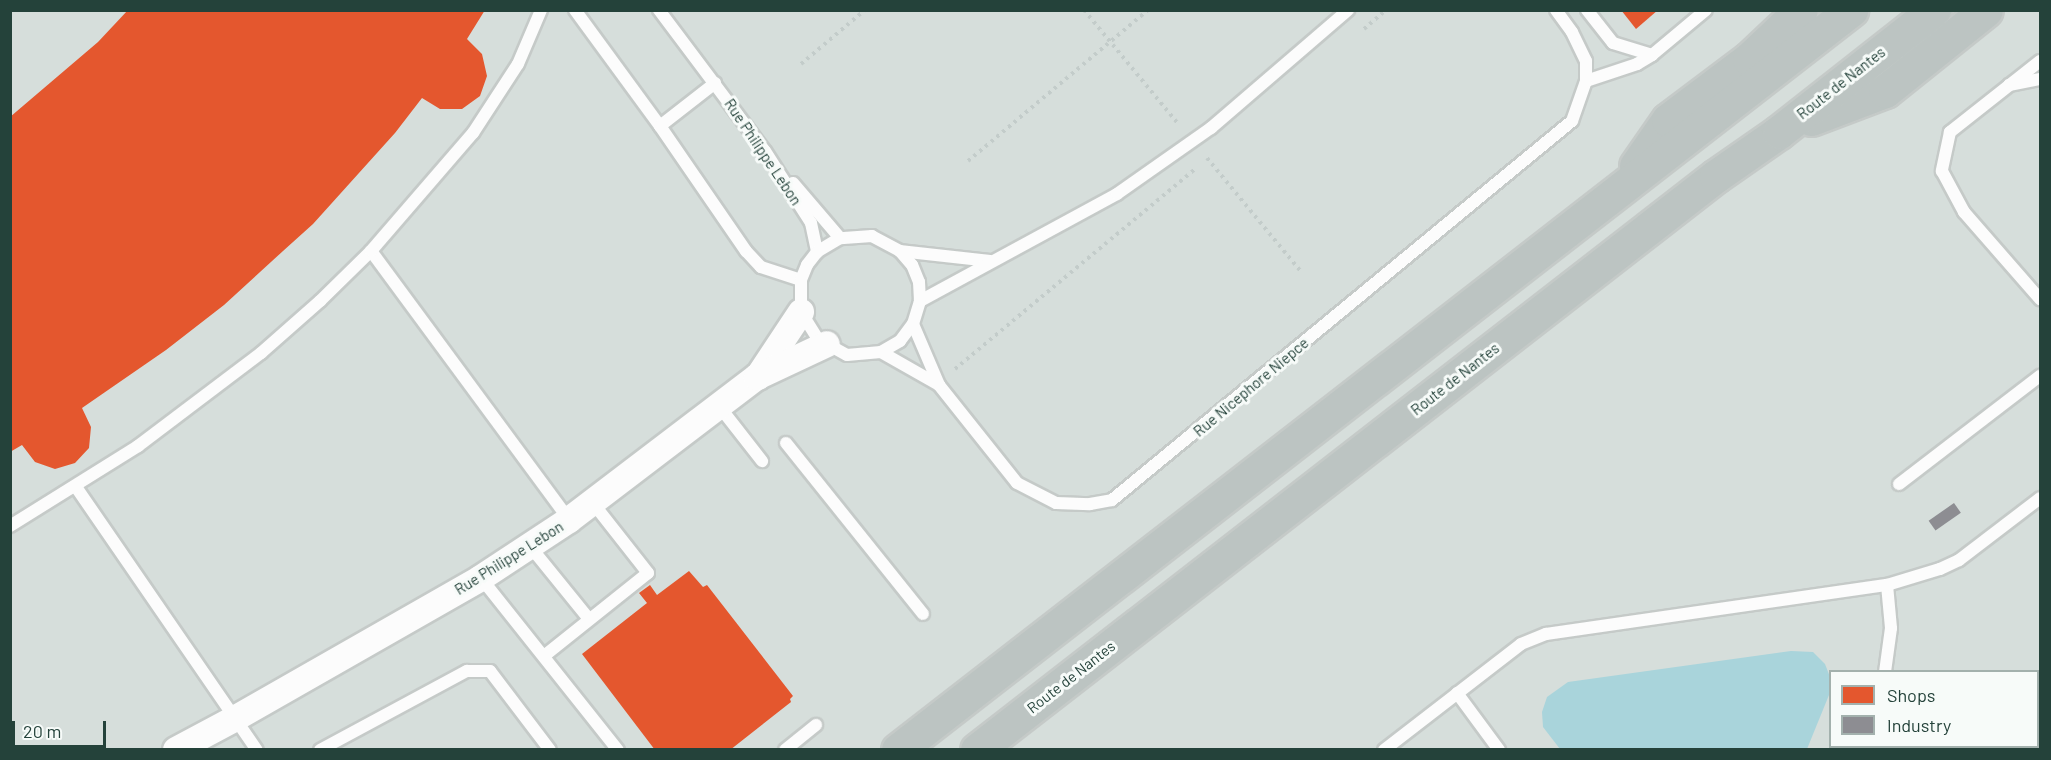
<!DOCTYPE html>
<html>
<head>
<meta charset="utf-8">
<style>
	body { margin:0 }
	#map { position:relative; width:2051px; height:760px; overflow:hidden; background:#e8edeb; font-family:Barlow,sans-serif }
	div>[style] { position:absolute }
	[style*='--x'] { left:calc(var(--x)*1px); top:calc(var(--y)*1px); width:calc(var(--w)*1px); rotate:calc(var(--a)*1deg) }
	.built>* { inset:0; background:#d6dedb }
	.water>* { inset:0; background:#a9d4db }
	.shops>* { inset:0; background:#e4572e }
	.industry>* { inset:0; background:#8d8d92; transform-origin:0 0 }
	.path>* { height:4px; margin-top:-2px; transform-origin:0; background:repeating-linear-gradient(90deg,#c3ccca 0 3px,transparent 0 7.5px) }
	.roads { filter:drop-shadow(2px 0 #c5cac8) drop-shadow(-2px 0 #c5cac8) drop-shadow(0 2px #c5cac8) drop-shadow(0 -2px #c5cac8) }
	.lane>* { height:12px; margin:-6px; padding:0 6px; transform-origin:6px; border-radius:6px; background:#fcfcfc }
	.street>* { height:26px; margin:-13px; padding:0 13px; transform-origin:13px; border-radius:13px; background:#fcfcfc }
	.highway>* { height:33px; margin:-16.5px; padding:0 16.5px; transform-origin:16.5px; border-radius:16.5px; background:#bcc4c2 }
	span { translate:-50% -50%; white-space:nowrap; text-align:center; line-height:1.15; -webkit-text-stroke:6px #f7fbf9; paint-order:stroke }
	.street-label { font-size:15px; color:#24423a }
	.frame { position:absolute; inset:0; border:12px solid #24423a; pointer-events:none }
	.legend { position:absolute; left:1829px; top:670px; width:210px; height:78px; box-sizing:border-box; background:#f7fbf9; border:2px solid #a3b1ad; margin:0; padding:8px 10px; list-style:none; font-size:18px; color:#24423a }
	.legend li { display:flex; align-items:center; gap:12px; height:30px }
	.legend b { width:30px; border:2px solid #a3b1ad }
	.scale { position:absolute; left:12px; top:721px; width:94px; height:27px; box-sizing:border-box; border:3px solid #24423a; border-top:0; padding-left:8px; font-size:18px; line-height:21px; white-space:nowrap; color:#24423a; -webkit-text-stroke:4px #f7fbf9; paint-order:stroke }
</style>
</head>
<body>
<div id="map">
	<div class="built">
		<div style="clip-path:polygon(evenodd,10px 11px,2040px 11px,2040px 749px,11px 749px,10px 11px,1830px 672px,2038px 672px,2038px 746px,1830px 746px,1830px 672px)"></div>
	</div>
	<div class="water">
		<div style="clip-path:polygon(1791px 651px,1813px 652px,1825px 664px,1830px 677px,1829px 695px,1807px 749px,1560px 749px,1543px 727px,1542px 712px,1547px 697px,1568px 682px)"></div>
	</div>
	<div class="shops">
		<div style="clip-path:polygon(128px 10px,485px 10px,467px 39px,482px 54px,487px 76px,480px 96px,462px 109px,440px 109px,422px 98px,395px 133px,313px 224px,283px 251px,224px 305px,166px 350px,82px 408px,91px 427px,89px 448px,75px 463px,55px 469px,35px 462px,22px 445px,10px 452px,10px 117px,98px 42px)"></div>
		<div style="clip-path:polygon(1621px 10px,1658px 10px,1636px 29px)"></div>
		<div style="clip-path:polygon(689px 571px,703px 587px,707px 585px,793px 696px,790px 699px,791px 702px,730px 750px,655px 750px,582px 654px,647px 603px,639px 593px,650px 585px,657px 595px)"></div>
	</div>
	<div class="industry">
		<div style="left:1954px;top:503px;width:12px;height:31px;rotate:55deg"></div>
		<div style="clip-path:polygon(2040px 713px,2040px 750px,1993px 750px,1997px 746px,2038px 746px,2038px 715px)"></div>
	</div>
	<div class="path">
		<div style="--x:1084;--y:10;--w:149;--a:50.4"></div>
		<div style="--x:1364;--y:29;--w:29;--a:-41"></div>
		<div style="--x:801;--y:64;--w:84;--a:-40.2"></div>
		<div style="--x:1207;--y:158;--w:149;--a:50.4"></div>
		<div style="--x:968;--y:161;--w:235;--a:-40"></div>
		<div style="--x:955;--y:369;--w:311;--a:-39.8"></div>
	</div>
	<div class="roads">
		<div class="lane">
			<div style="--x:575;--y:10;--w:144;--a:53.8"></div>
			<div style="--x:660;--y:126;--w:152;--a:55.5"></div>
			<div style="--x:746;--y:251;--w:22;--a:47"></div>
			<div style="--x:761;--y:267;--w:42;--a:18"></div>
			<div style="--x:659;--y:10;--w:176;--a:53.1"></div>
			<div style="--x:765;--y:151;--w:85;--a:57.4"></div>
			<div style="--x:811;--y:223;--w:30;--a:78"></div>
			<div style="--x:1587;--y:10;--w:42;--a:51.8"></div>
			<div style="--x:1613;--y:43;--w:41;--a:17.1"></div>
			<div style="--x:2040;--y:61;--w:115;--a:141.7"></div>
			<div style="--x:1950;--y:132;--w:40;--a:102"></div>
			<div style="--x:1942;--y:171;--w:47;--a:61.8"></div>
			<div style="--x:1964;--y:212;--w:116;--a:48.9"></div>
			<div style="--x:1586;--y:81;--w:54;--a:-18.4"></div>
			<div style="--x:1637;--y:64;--w:17;--a:-31"></div>
			<div style="--x:1652;--y:55;--w:70;--a:-39.8"></div>
			<div style="--x:2009;--y:85;--w:32;--a:-11"></div>
			<div style="--x:660;--y:126;--w:70;--a:-38"></div>
			<div style="--x:793;--y:183;--w:72;--a:49.5"></div>
			<div style="--x:371;--y:251;--w:334;--a:53.6"></div>
			<div style="--x:990;--y:261;--w:91;--a:-173.7"></div>
			<div style="--x:900;--y:251;--w:32;--a:-152"></div>
			<div style="--x:872;--y:236;--w:32;--a:176"></div>
			<div style="--x:840;--y:238;--w:27;--a:149"></div>
			<div style="--x:817;--y:252;--w:16;--a:128"></div>
			<div style="--x:807;--y:265;--w:16;--a:112"></div>
			<div style="--x:801;--y:280;--w:32;--a:90"></div>
			<div style="--x:801;--y:312;--w:32;--a:58"></div>
			<div style="--x:818;--y:339;--w:33;--a:29"></div>
			<div style="--x:847;--y:355;--w:34;--a:-5"></div>
			<div style="--x:881;--y:352;--w:67;--a:29.6"></div>
			<div style="--x:939;--y:385;--w:125;--a:51.5"></div>
			<div style="--x:1017;--y:483;--w:44;--a:27.1"></div>
			<div style="--x:1056;--y:503;--w:34;--a:2"></div>
			<div style="--x:1090;--y:504;--w:22;--a:-10"></div>
			<div style="--x:1112;--y:500;--w:596;--a:-39.49"></div>
			<div style="--x:1572;--y:121;--w:42;--a:-70.7"></div>
			<div style="--x:1586;--y:81;--w:20;--a:-90"></div>
			<div style="--x:1586;--y:61;--w:32;--a:-116"></div>
			<div style="--x:1572;--y:32;--w:27;--a:-126"></div>
			<div style="--x:920;--y:301;--w:224;--a:-28.5"></div>
			<div style="--x:1117;--y:194;--w:115;--a:-35.1"></div>
			<div style="--x:1211;--y:128;--w:181;--a:-40.7"></div>
			<div style="--x:913;--y:324;--w:66;--a:66.9"></div>
			<div style="--x:881;--y:352;--w:22;--a:-30"></div>
			<div style="--x:900;--y:341;--w:21;--a:-53"></div>
			<div style="--x:913;--y:324;--w:24;--a:-73"></div>
			<div style="--x:920;--y:301;--w:19;--a:-93"></div>
			<div style="--x:919;--y:282;--w:18;--a:-112"></div>
			<div style="--x:912;--y:265;--w:18;--a:-131"></div>
			<div style="--x:719;--y:406;--w:70;--a:52"></div>
			<div style="--x:786;--y:443;--w:219;--a:51.3"></div>
			<div style="--x:1899;--y:484;--w:178;--a:-37.5"></div>
			<div style="--x:76;--y:487;--w:319;--a:55.5"></div>
			<div style="--x:10;--y:526;--w:151;--a:-32"></div>
			<div style="--x:138;--y:446;--w:154;--a:-37.1"></div>
			<div style="--x:261;--y:353;--w:79;--a:-41.4"></div>
			<div style="--x:320;--y:301;--w:71;--a:-44.4"></div>
			<div style="--x:371;--y:251;--w:156;--a:-49.2"></div>
			<div style="--x:473;--y:133;--w:82;--a:-56.9"></div>
			<div style="--x:518;--y:64;--w:59;--a:-66.9"></div>
			<div style="--x:529;--y:545;--w:95;--a:51"></div>
			<div style="--x:481;--y:578;--w:220;--a:51.5"></div>
			<div style="--x:544;--y:656;--w:133;--a:-38.6"></div>
			<div style="--x:648;--y:573;--w:89;--a:-128.2"></div>
			<div style="--x:1885;--y:672;--w:44;--a:-82.2"></div>
			<div style="--x:1891;--y:628;--w:43;--a:-95.3"></div>
			<div style="--x:1457;--y:693;--w:71;--a:53.6"></div>
			<div style="--x:320;--y:750;--w:167;--a:-28.3"></div>
			<div style="--x:467;--y:671;--w:23;--a:0"></div>
			<div style="--x:490;--y:671;--w:99;--a:52.8"></div>
			<div style="--x:785;--y:750;--w:40;--a:-39"></div>
			<div style="--x:1384;--y:750;--w:173;--a:-37.7"></div>
			<div style="--x:1521;--y:644;--w:27;--a:-22"></div>
			<div style="--x:1546;--y:634;--w:345;--a:-8.2"></div>
			<div style="--x:1887;--y:585;--w:55;--a:-16.8"></div>
			<div style="--x:1940;--y:569;--w:21;--a:-25"></div>
			<div style="--x:1959;--y:560;--w:102;--a:-37.4"></div>
			<div style="--x:1855;--y:750;--w:4;--a:-76"></div>
		</div>
		<div class="street">
			<div style="--x:758;--y:377;--w:78;--a:-56.5"></div>
			<div style="--x:176;--y:750;--w:68;--a:-28.1"></div>
			<div style="--x:236;--y:718;--w:282;--a:-29.7"></div>
			<div style="--x:481;--y:578;--w:105;--a:-33.4"></div>
			<div style="--x:569;--y:520;--w:236;--a:-37.3"></div>
			<div style="--x:757;--y:377;--w:77;--a:-25.2"></div>
		</div>
		<div class="highway">
			<div style="--x:1811;--y:119;--w:79;--a:-20.7"></div>
			<div style="--x:1885;--y:91;--w:129;--a:-38.7"></div>
			<div style="--x:1636;--y:166;--w:56;--a:-55.2"></div>
			<div style="--x:1668;--y:120;--w:101;--a:-37"></div>
			<div style="--x:1749;--y:59;--w:71;--a:-43.3"></div>
			<div style="--x:898;--y:750;--w:1207;--a:-37.83"></div>
			<div style="--x:977;--y:750;--w:936;--a:-37.84"></div>
			<div style="--x:1716;--y:176;--w:77;--a:-34.9"></div>
			<div style="--x:1779;--y:132;--w:197;--a:-38.2"></div>
		</div>
	</div>
	<div class="street-label">
		<span style="left:1841px;top:83px;rotate:-38deg">Route de Nantes</span>
		<span style="left:763px;top:152px;rotate:56deg">Rue Philippe Lebon</span>
		<span style="left:1455px;top:379px;rotate:-38deg">Route de Nantes</span>
		<span style="left:1251px;top:387px;rotate:-40deg">Rue Nicephore Niepce</span>
		<span style="left:509px;top:558px;rotate:-32deg">Rue Philippe Lebon</span>
		<span style="left:1071px;top:677px;rotate:-38deg">Route de Nantes</span>
	</div>
	<div class="frame"></div>
	<ul class="legend">
	<li><b style="height:16px;background:#e4572e"></b>Shops</li>
	<li><b style="height:16px;background:#8d8d92"></b>Industry</li>
	</ul>
	<div class="scale">20 m</div>
</div>
</body>
</html>
